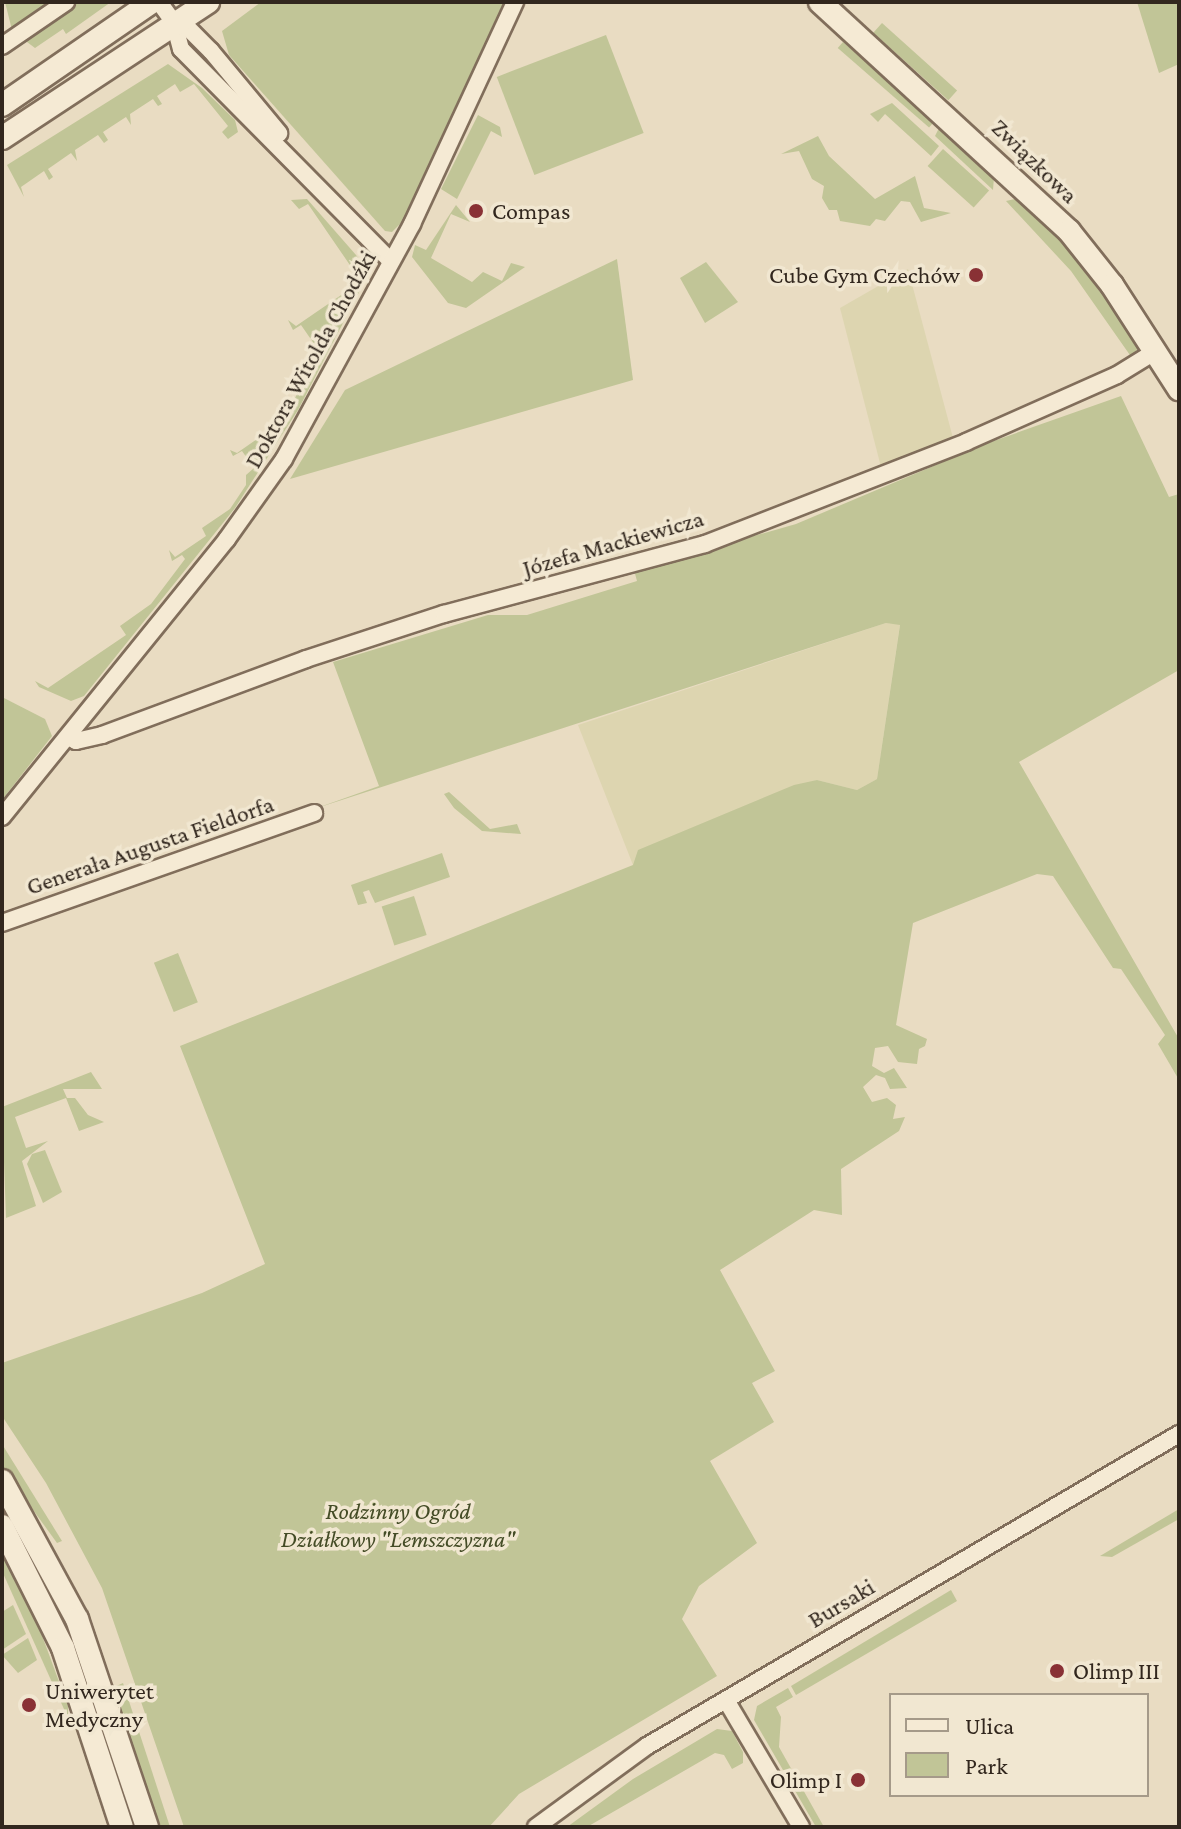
<!DOCTYPE html>
<html>
<head>
<meta charset="utf-8">
<style>
	body { margin:0 }
	#map { position:relative; width:1181px; height:1829px; overflow:hidden; background:#e9dcc2; font-family:"Crimson Pro",serif }
	div>[style] { position:absolute }
	[style*='--x'] { left:calc(var(--x)*1px); top:calc(var(--y)*1px); width:calc(var(--w)*1px); rotate:calc(var(--a)*1deg) }
	.farmland>* { inset:0; background:#ddd5b0 }
	.green>* { inset:0; background:#c1c597; transform-origin:0 0 }
	.roads { filter:drop-shadow(2px 0 #816e5b) drop-shadow(-2px 0 #816e5b) drop-shadow(0 2px #816e5b) drop-shadow(0 -2px #816e5b) }
	.street>* { height:16px; margin:-8px; padding:0 8px; transform-origin:8px; border-radius:8px; background:#f5ead4 }
	.secondary>* { height:22px; margin:-11px; padding:0 11px; transform-origin:11px; border-radius:11px; background:#f5ead4 }
	.dots>* { width:22px; height:22px; translate:-50% -50%; box-sizing:border-box; border:4px solid #f1e7d1; border-radius:50% }
	span { translate:-50% -50%; white-space:nowrap; text-align:center; line-height:1.15; -webkit-text-stroke:7px #f1e7d1; paint-order:stroke }
	.street-label { font-size:24px; color:#32271e }
	.poi-label { font-size:24px; color:#32271e }
	.left { translate:0 -50%; text-align:left }
	.right { translate:-100% -50%; text-align:right }
	.park-label { font-size:24px; color:#444c26; font-style:italic }
	.frame { position:absolute; inset:0; border:4px solid #32271e; pointer-events:none }
	.legend { position:absolute; left:889px; top:1693px; width:260px; height:104px; box-sizing:border-box; background:#f1e7d1; border:2px solid #a59a89; margin:0; padding:10px 14px; list-style:none; font-size:24px; color:#32271e }
	.legend li { display:flex; align-items:center; gap:16px; height:40px }
	.legend b { width:40px; border:2px solid #a59a89 }
</style>
</head>
<body>
<div id="map">
	<div class="farmland">
		<div style="clip-path:polygon(908px 269px,953px 438px,881px 467px,840px 308px)"></div>
		<div style="clip-path:polygon(886px 623px,900px 624px,877px 779px,857px 790px,817px 780px,633px 865px,578px 725px)"></div>
	</div>
	<div class="green">
		<div style="clip-path:polygon(5px 2px,55px 2px,12px 30px)"></div>
		<div style="clip-path:polygon(78px 2px,111px 2px,66px 34px,63px 29px,35px 48px,23px 39px)"></div>
		<div style="clip-path:polygon(261px 2px,507px 2px,410px 214px,392px 232px,385px 231px,229px 55px,222px 31px)"></div>
		<div style="clip-path:polygon(1137px 2px,1179px 2px,1179px 64px,1159px 73px)"></div>
		<div style="left:882px;top:23px;width:101px;height:13px;rotate:42deg"></div>
		<div style="left:606px;top:35px;width:105px;height:117px;rotate:69deg"></div>
		<div style="left:843px;top:42px;width:121px;height:8px;rotate:41deg"></div>
		<div style="clip-path:polygon(168px 64px,202px 88px,235px 120px,238px 132px,228px 139px,222px 132px,228px 126px,194px 84px,180px 92px,175px 84px,157px 96px,162px 104px,158px 106px,153px 99px,130px 114px,131px 125px,126px 117px,103px 132px,108px 140px,104px 143px,98px 135px,75px 150px,77px 161px,71px 153px,48px 169px,53px 177px,49px 180px,44px 171px,21px 187px,24px 197px,7px 165px)"></div>
		<div style="clip-path:polygon(892px 103px,939px 146px,931px 156px,885px 114px,878px 122px,870px 114px)"></div>
		<div style="clip-path:polygon(478px 115px,500px 127px,502px 137px,491px 131px,457px 199px,441px 189px)"></div>
		<div style="clip-path:polygon(940px 126px,994px 177px,993px 190px,935px 136px)"></div>
		<div style="clip-path:polygon(818px 136px,829px 156px,875px 199px,915px 176px,924px 208px,951px 213px,921px 222px,910px 202px,901px 201px,885px 221px,876px 219px,870px 226px,840px 221px,837px 210px,829px 210px,822px 198px,824px 186px,812px 179px,799px 151px,781px 154px)"></div>
		<div style="left:943px;top:149px;width:62px;height:23px;rotate:42deg"></div>
		<div style="clip-path:polygon(307px 199px,370px 271px,298px 410px,235px 508px,84px 696px,71px 701px,39px 687px,35px 681px,48px 688px,126px 635px,120px 626px,151px 604px,185px 559px,182px 555px,172px 561px,169px 550px,175px 557px,206px 536px,202px 528px,230px 509px,246px 485px,246px 475px,254px 468px,242px 451px,233px 456px,230px 450px,237px 453px,284px 420px,279px 412px,294px 400px,311px 366px,309px 354px,317px 348px,301px 325px,293px 330px,288px 320px,296px 326px,350px 289px,345px 277px,354px 271px,308px 204px,299px 209px,291px 200px)"></div>
		<div style="clip-path:polygon(1015px 199px,1059px 239px,1116px 312px,1139px 346px,1132px 358px,1071px 271px,1006px 201px)"></div>
		<div style="clip-path:polygon(456px 205px,470px 222px,451px 214px,431px 258px,472px 282px,483px 272px,502px 281px,511px 263px,525px 267px,466px 308px,448px 303px,412px 257px,415px 245px,426px 250px)"></div>
		<div style="clip-path:polygon(617px 259px,633px 380px,290px 479px,345px 390px)"></div>
		<div style="clip-path:polygon(706px 262px,738px 302px,705px 323px,680px 278px)"></div>
		<div style="clip-path:polygon(1121px 396px,1169px 497px,1179px 494px,1179px 670px,1019px 762px,1179px 1039px,1179px 1080px,1158px 1044px,1165px 1035px,1121px 969px,1113px 968px,1053px 876px,1037px 874px,913px 923px,896px 1025px,927px 1039px,925px 1046px,919px 1049px,917px 1064px,898px 1062px,888px 1046px,875px 1048px,872px 1066px,884px 1073px,894px 1068px,907px 1088px,890px 1089px,885px 1078px,876px 1075px,863px 1087px,872px 1102px,887px 1098px,896px 1105px,893px 1119px,905px 1117px,899px 1131px,841px 1169px,842px 1215px,814px 1210px,720px 1270px,775px 1371px,752px 1383px,774px 1422px,710px 1461px,757px 1543px,699px 1586px,682px 1619px,717px 1676px,519px 1794px,489px 1827px,184px 1827px,102px 1588px,46px 1483px,2px 1416px,2px 1363px,202px 1293px,265px 1264px,180px 1046px,633px 865px,638px 850px,794px 785px,817px 780px,857px 790px,877px 779px,900px 625px,886px 623px,314px 809px,379px 786px,333px 662px,488px 615px,527px 615px,637px 581px,634px 570px,796px 524px,988px 443px)"></div>
		<div style="clip-path:polygon(2px 697px,45px 719px,52px 736px,2px 800px)"></div>
		<div style="clip-path:polygon(449px 792px,490px 829px,517px 824px,521px 834px,482px 831px,454px 808px,444px 794px)"></div>
		<div style="clip-path:polygon(442px 853px,450px 877px,375px 903px,369px 890px,363px 892px,367px 903px,358px 905px,351px 885px)"></div>
		<div style="left:414px;top:896px;width:41px;height:34px;rotate:72deg"></div>
		<div style="left:178px;top:953px;width:53px;height:26px;rotate:68deg"></div>
		<div style="clip-path:polygon(91px 1072px,102px 1089px,63px 1089px,67px 1098px,75px 1098px,88px 1115px,104px 1122px,79px 1131px,66px 1098px,15px 1117px,26px 1148px,48px 1141px,22px 1161px,36px 1206px,6px 1218px,2px 1107px)"></div>
		<div style="clip-path:polygon(45px 1150px,62px 1192px,43px 1203px,27px 1164px,32px 1154px)"></div>
		<div style="clip-path:polygon(2px 1444px,62px 1541px,57px 1543px,2px 1467px)"></div>
		<div style="clip-path:polygon(1179px 1509px,1179px 1519px,1112px 1557px,1100px 1556px)"></div>
		<div style="clip-path:polygon(2px 1544px,23px 1584px,68px 1706px,68px 1718px,2px 1571px)"></div>
		<div style="clip-path:polygon(951px 1590px,957px 1601px,796px 1695px,791px 1686px)"></div>
		<div style="clip-path:polygon(13px 1605px,26px 1634px,2px 1650px,2px 1612px)"></div>
		<div style="clip-path:polygon(28px 1638px,37px 1660px,18px 1673px,2px 1655px)"></div>
		<div style="clip-path:polygon(123px 1683px,146px 1753px,170px 1827px,156px 1827px,112px 1688px)"></div>
		<div style="clip-path:polygon(788px 1688px,793px 1697px,776px 1707px,781px 1717px,779px 1747px,824px 1827px,816px 1827px,754px 1720px,757px 1706px)"></div>
		<div style="clip-path:polygon(717px 1729px,732px 1731px,743px 1752px,743px 1763px,732px 1769px,724px 1755px,715px 1753px,587px 1827px,567px 1827px,633px 1779px)"></div>
	</div>
	<div class="roads">
		<div class="street">
			<div style="--x:159;--y:2;--w:26;--a:54"></div>
			<div style="--x:174;--y:23;--w:27;--a:75"></div>
			<div style="--x:181;--y:49;--w:298;--a:45.3"></div>
			<div style="--x:174;--y:23;--w:14;--a:17"></div>
			<div style="--x:187;--y:27;--w:34;--a:45"></div>
			<div style="--x:211;--y:51;--w:107;--a:50.3"></div>
			<div style="--x:2;--y:46;--w:78;--a:-34.5"></div>
			<div style="--x:69;--y:737;--w:8;--a:30"></div>
			<div style="--x:76;--y:741;--w:27;--a:-13"></div>
			<div style="--x:102;--y:735;--w:218;--a:-20.4"></div>
			<div style="--x:306;--y:659;--w:145;--a:-18.1"></div>
			<div style="--x:444;--y:614;--w:270;--a:-15"></div>
			<div style="--x:705;--y:544;--w:280;--a:-21.3"></div>
			<div style="--x:966;--y:442;--w:165;--a:-23.9"></div>
			<div style="--x:1117;--y:375;--w:46;--a:-31.6"></div>
			<div style="--x:2;--y:817;--w:358;--a:-51"></div>
			<div style="--x:227;--y:539;--w:98;--a:-54.5"></div>
			<div style="--x:284;--y:459;--w:268;--a:-61.4"></div>
			<div style="--x:412;--y:224;--w:245;--a:-65.1"></div>
			<div style="--x:2;--y:923;--w:331;--a:-19.4"></div>
			<div style="--x:726;--y:1700;--w:147;--a:59.4"></div>
			<div style="--x:536;--y:1827;--w:137;--a:-36.1"></div>
			<div style="--x:647;--y:1746;--w:617;--a:-30.39"></div>
		</div>
		<div class="secondary">
			<div style="--x:820;--y:2;--w:338;--a:42.6"></div>
			<div style="--x:1069;--y:231;--w:69;--a:51.5"></div>
			<div style="--x:1112;--y:285;--w:124;--a:57.2"></div>
			<div style="--x:2;--y:105;--w:182;--a:-34.5"></div>
			<div style="--x:2;--y:138;--w:247;--a:-33.4"></div>
			<div style="--x:2;--y:1481;--w:157;--a:61.5"></div>
			<div style="--x:77;--y:1619;--w:219;--a:71.4"></div>
			<div style="--x:2;--y:1526;--w:136;--a:63.4"></div>
			<div style="--x:63;--y:1648;--w:188;--a:71.8"></div>
		</div>
	</div>
	<div class="dots">
		<div style="left:476px;top:211px;background:#893135"></div>
		<div style="left:976px;top:275px;background:#893135"></div>
		<div style="left:1057px;top:1671px;background:#893135"></div>
		<div style="left:29px;top:1705px;background:#893135"></div>
		<div style="left:858px;top:1780px;background:#893135"></div>
	</div>
	<div class="street-label">
		<span style="left:1035px;top:161px;rotate:44deg">Związkowa</span>
		<span style="left:310px;top:359px;rotate:-61deg">Doktora Witolda Chodźki</span>
		<span style="left:613px;top:543px;rotate:-16deg">Józefa Mackiewicza</span>
		<span style="left:150px;top:845px;rotate:-19deg">Generała Augusta Fieldorfa</span>
		<span style="left:841px;top:1603px;rotate:-31deg">Bursaki</span>
	</div>
	<div class="poi-label">
		<span class="left" style="left:492px;top:211px">Compas</span>
		<span class="right" style="left:960px;top:275px">Cube Gym Czechów</span>
		<span class="left" style="left:1073px;top:1671px">Olimp III</span>
		<span class="left" style="left:45px;top:1705px">Uniwerytet<br>Medyczny</span>
		<span class="right" style="left:842px;top:1780px">Olimp I</span>
	</div>
	<div class="park-label">
		<span style="left:398px;top:1525px">Rodzinny Ogród<br>Działkowy "Lemszczyzna"</span>
	</div>
	<div class="frame"></div>
	<ul class="legend">
	<li><b style="height:10px;background:#f5ead4"></b>Ulica</li>
	<li><b style="height:22px;background:#c1c597"></b>Park</li>
	</ul>
</div>
</body>
</html>
